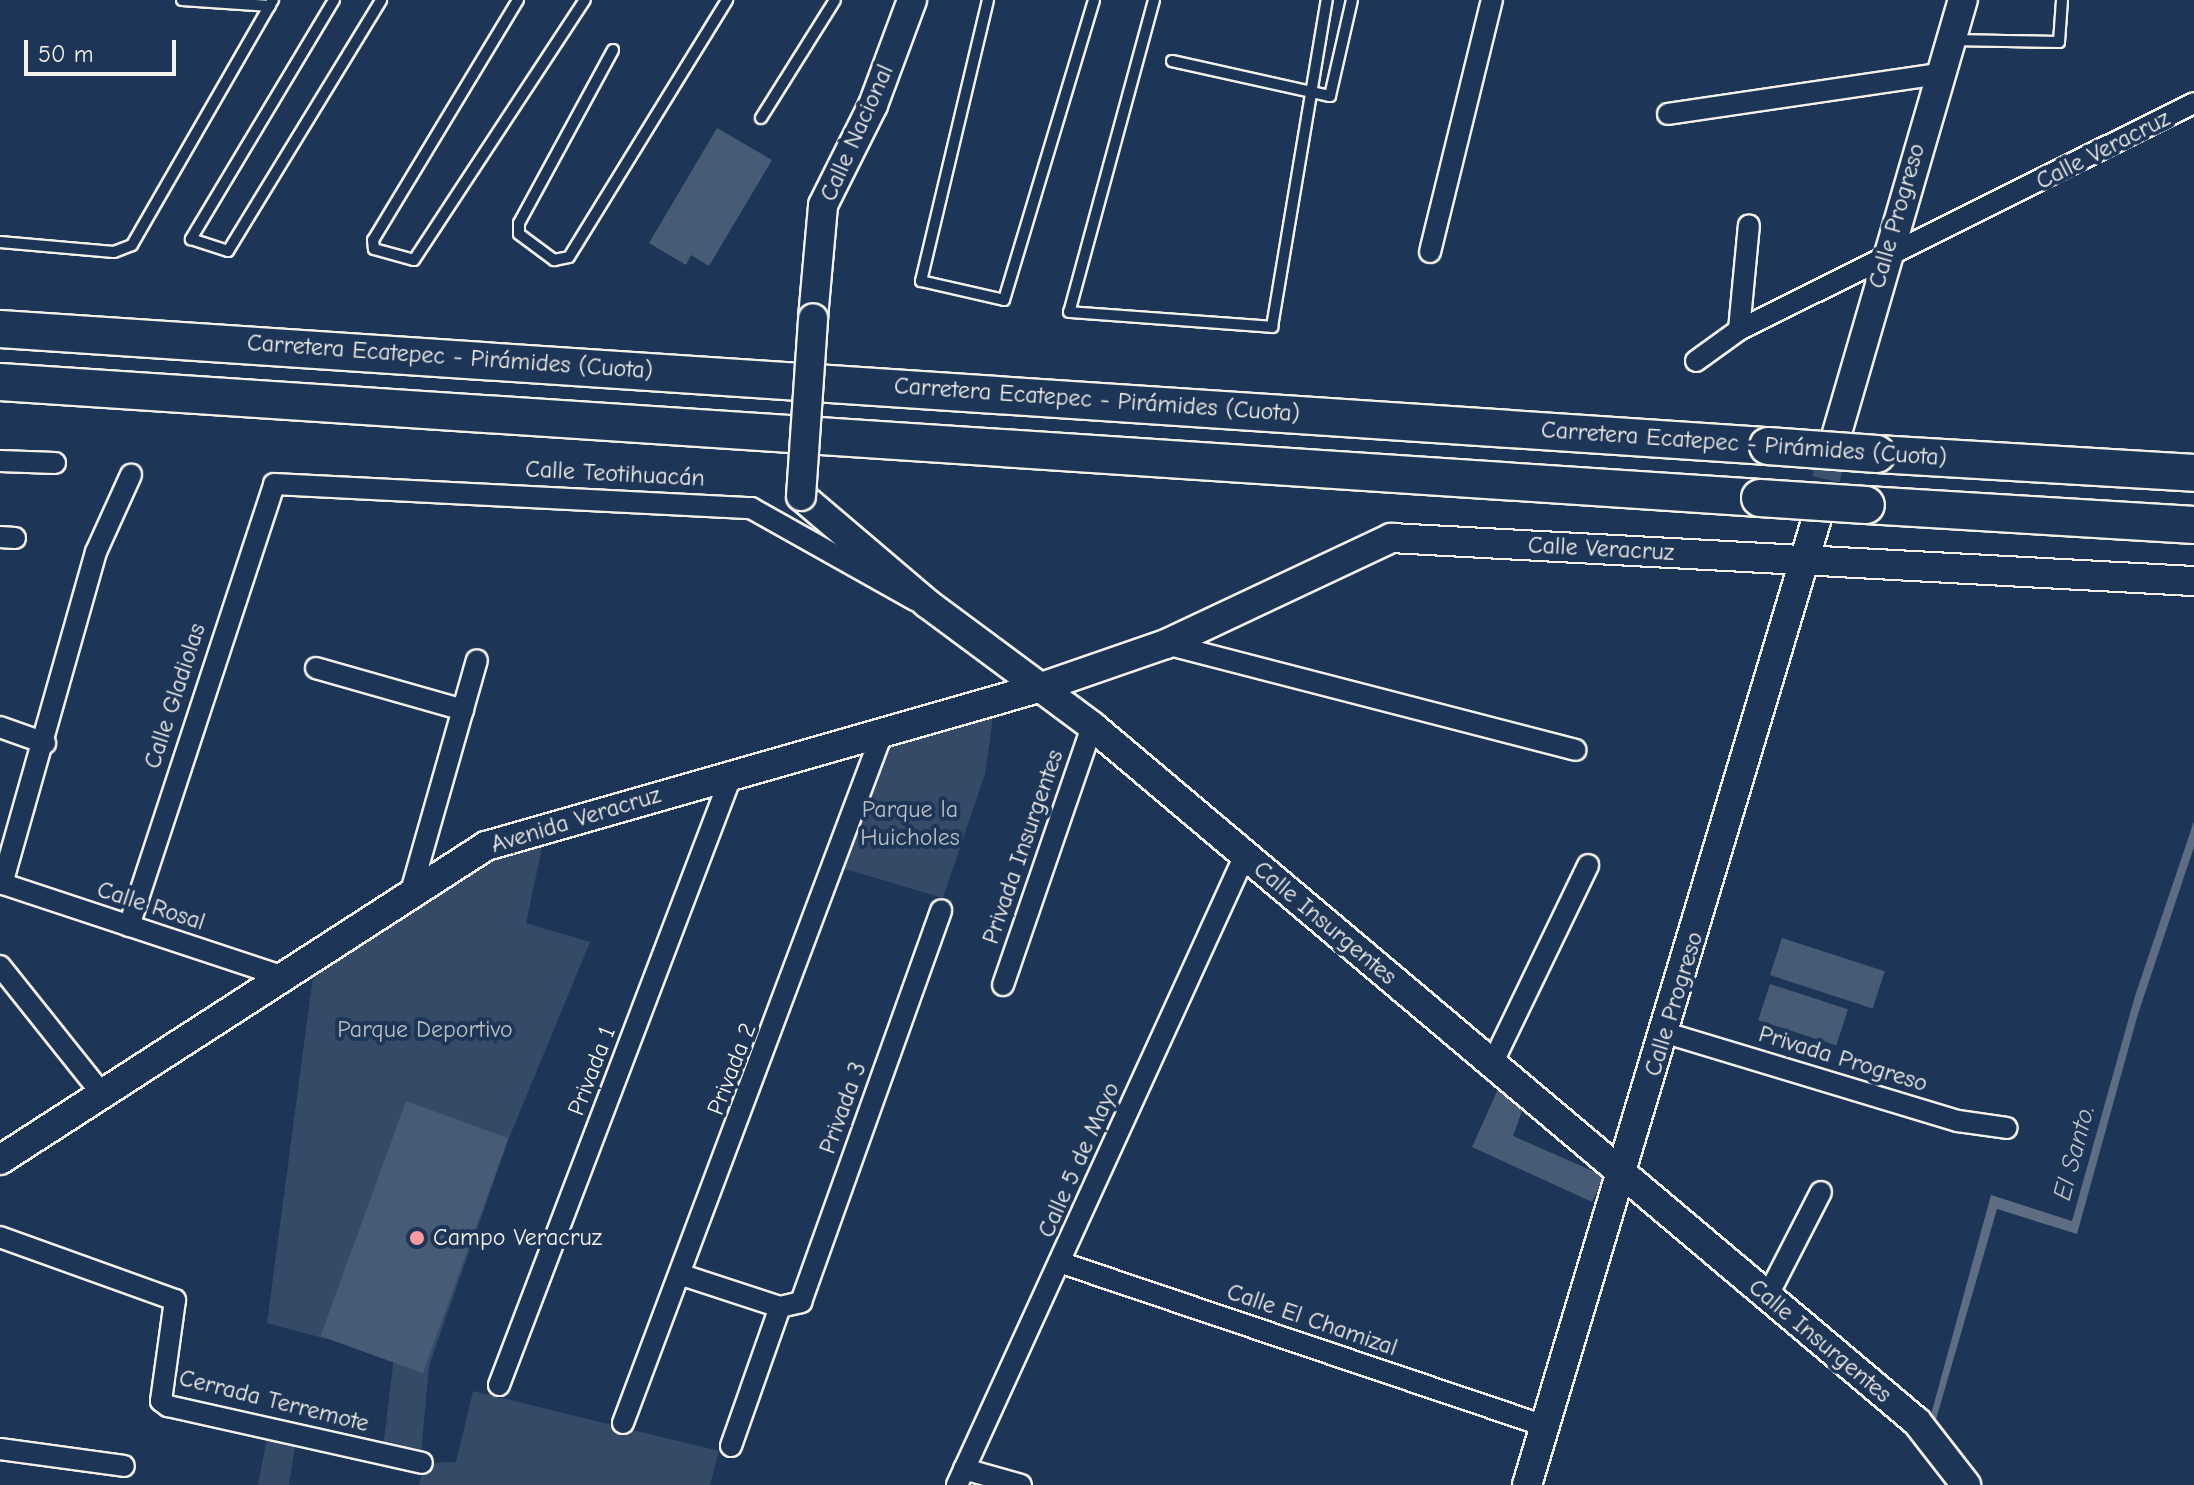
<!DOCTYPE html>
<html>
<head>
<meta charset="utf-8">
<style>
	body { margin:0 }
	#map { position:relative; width:2194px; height:1485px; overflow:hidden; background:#1d3557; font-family:"Comic Neue",sans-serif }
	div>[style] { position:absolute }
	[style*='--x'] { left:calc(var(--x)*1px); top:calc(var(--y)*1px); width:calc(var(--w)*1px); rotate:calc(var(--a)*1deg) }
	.green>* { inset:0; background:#354a67 }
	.water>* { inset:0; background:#5e6d82 }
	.building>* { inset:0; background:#485b74; transform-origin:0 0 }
	.secondary-tunnel>* { height:28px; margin-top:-14px; transform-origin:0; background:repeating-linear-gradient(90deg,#3d516d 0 28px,transparent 0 42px) }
	.roads { filter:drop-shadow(2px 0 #f4f1e8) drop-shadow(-2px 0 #f4f1e8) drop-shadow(0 2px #f4f1e8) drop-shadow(0 -2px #f4f1e8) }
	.lane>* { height:10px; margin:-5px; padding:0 5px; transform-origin:5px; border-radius:5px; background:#1d3557 }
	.street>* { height:20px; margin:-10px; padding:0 10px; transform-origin:10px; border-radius:10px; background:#1d3557 }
	.secondary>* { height:28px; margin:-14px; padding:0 14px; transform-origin:14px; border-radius:14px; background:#1d3557 }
	.highway>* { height:36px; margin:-18px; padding:0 18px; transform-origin:18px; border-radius:18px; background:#1d3557 }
	.bridges { filter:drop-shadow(2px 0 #f4f1e8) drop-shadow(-2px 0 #f4f1e8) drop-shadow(0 2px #f4f1e8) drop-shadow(0 -2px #f4f1e8) }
	.secondary-bridge>* { height:28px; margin:-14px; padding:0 14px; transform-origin:14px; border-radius:14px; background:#1d3557 }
	.highway-bridge>* { height:36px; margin:-18px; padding:0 18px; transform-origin:18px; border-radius:18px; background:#1d3557 }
	.dots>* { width:22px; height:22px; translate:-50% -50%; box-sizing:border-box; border:4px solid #1d3557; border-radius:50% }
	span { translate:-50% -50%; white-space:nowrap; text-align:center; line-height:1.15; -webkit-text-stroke:8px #1d3557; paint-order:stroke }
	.street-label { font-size:24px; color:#f4f1e8 }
	.park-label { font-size:24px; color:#bbbfc1 }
	.poi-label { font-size:24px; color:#f4f1e8 }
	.left { translate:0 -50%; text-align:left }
	.water-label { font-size:26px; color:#c0c3c4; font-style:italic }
	.scale { position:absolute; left:24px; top:40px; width:152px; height:36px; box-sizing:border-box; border:4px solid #f4f1e8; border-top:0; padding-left:10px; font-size:24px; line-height:28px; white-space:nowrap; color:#f4f1e8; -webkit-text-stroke:6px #1d3557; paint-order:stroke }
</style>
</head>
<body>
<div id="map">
	<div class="green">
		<div style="clip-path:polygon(995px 703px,985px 774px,943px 898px,835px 866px,887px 732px)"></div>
		<div style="clip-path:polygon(548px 820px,526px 923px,590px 942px,509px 1138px,429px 1366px,420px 1465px,382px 1456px,394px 1357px,267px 1323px,315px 961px)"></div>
		<div style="clip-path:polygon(473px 1391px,719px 1451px,710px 1485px,419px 1485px,424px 1463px,456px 1462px)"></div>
		<div style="clip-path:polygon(267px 1438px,295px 1447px,289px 1485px,258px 1485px)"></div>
	</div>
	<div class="water">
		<div style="clip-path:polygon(2194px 821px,2194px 847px,2138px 1014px,2077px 1234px,1997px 1209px,1935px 1423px,1929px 1422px,1991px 1195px,2072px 1221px,2135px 996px)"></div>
	</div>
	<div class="building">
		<div style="clip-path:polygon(717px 128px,772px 160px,709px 266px,691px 255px,686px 265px,649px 243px)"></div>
		<div style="left:1782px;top:938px;width:108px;height:39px;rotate:18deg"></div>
		<div style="left:1770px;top:984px;width:82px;height:38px;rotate:18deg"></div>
		<div style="clip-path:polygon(1498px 1089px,1523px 1108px,1513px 1136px,1604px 1176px,1592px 1202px,1472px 1147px)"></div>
		<div style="left:406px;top:1101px;width:109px;height:250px;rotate:20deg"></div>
	</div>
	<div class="secondary-tunnel">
		<div style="--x:1816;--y:520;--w:89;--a:-76.4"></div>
	</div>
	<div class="roads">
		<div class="lane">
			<div style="--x:182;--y:0;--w:88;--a:3.9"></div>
			<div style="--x:334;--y:0;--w:279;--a:120.9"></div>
			<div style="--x:191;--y:239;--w:39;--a:18"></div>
			<div style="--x:228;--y:251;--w:294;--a:-58.6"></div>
			<div style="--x:518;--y:0;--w:280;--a:121.1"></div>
			<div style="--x:373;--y:240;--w:9;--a:84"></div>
			<div style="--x:374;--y:249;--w:41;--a:15.4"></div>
			<div style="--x:414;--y:260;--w:311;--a:-56.7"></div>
			<div style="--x:988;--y:0;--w:289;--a:103.4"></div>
			<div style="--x:921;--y:281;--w:85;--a:12.9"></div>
			<div style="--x:1004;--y:300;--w:313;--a:-73.3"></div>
			<div style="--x:1154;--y:0;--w:323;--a:105.2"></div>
			<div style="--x:1069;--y:312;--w:204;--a:4.2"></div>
			<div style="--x:1272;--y:327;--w:332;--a:-80.5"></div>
			<div style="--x:1952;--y:40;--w:107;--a:1.1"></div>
			<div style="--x:2059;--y:42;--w:42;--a:-85.9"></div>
			<div style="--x:613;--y:50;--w:197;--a:118.5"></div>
			<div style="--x:519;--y:223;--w:11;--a:90"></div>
			<div style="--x:519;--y:234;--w:44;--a:36.6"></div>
			<div style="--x:554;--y:260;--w:15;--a:-11"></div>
			<div style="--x:569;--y:257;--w:302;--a:-58.4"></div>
			<div style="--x:1172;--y:61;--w:162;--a:12.5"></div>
			<div style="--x:1330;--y:96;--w:98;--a:-77.1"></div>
			<div style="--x:761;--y:118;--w:139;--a:-57.9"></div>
			<div style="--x:0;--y:242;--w:114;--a:5"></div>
			<div style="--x:114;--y:252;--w:19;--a:-21"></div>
			<div style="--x:132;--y:245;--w:283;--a:-60.1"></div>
		</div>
		<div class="street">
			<div style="--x:1668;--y:114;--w:274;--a:-8.4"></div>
			<div style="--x:1430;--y:252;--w:260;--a:-76.2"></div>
			<div style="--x:1739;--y:330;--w:105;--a:-84.6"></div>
			<div style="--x:1696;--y:361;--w:53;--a:-35.8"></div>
			<div style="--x:1739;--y:330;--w:508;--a:-26.51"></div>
			<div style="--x:0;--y:461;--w:55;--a:2.1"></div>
			<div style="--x:0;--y:537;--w:15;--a:4"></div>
			<div style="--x:1166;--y:644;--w:423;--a:14.5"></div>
			<div style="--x:316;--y:668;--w:153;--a:15.9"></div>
			<div style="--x:0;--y:727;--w:48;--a:19.6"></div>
			<div style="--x:0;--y:883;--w:299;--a:18.3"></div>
			<div style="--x:2;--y:884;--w:345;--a:-74.2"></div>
			<div style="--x:96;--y:552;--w:85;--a:-65.6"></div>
			<div style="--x:410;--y:895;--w:244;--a:-74.1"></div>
			<div style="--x:129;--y:926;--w:465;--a:-71.8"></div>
			<div style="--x:274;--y:484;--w:478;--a:2.9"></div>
			<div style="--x:751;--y:508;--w:188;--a:29.3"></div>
			<div style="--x:0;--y:966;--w:164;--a:51.4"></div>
			<div style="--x:1003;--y:985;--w:274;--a:-71"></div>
			<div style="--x:1666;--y:1033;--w:305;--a:16.8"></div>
			<div style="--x:1958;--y:1121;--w:49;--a:8.1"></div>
			<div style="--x:1492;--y:1064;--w:221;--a:-64.2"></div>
			<div style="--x:0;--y:1237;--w:186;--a:19.8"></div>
			<div style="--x:175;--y:1300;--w:102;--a:97.9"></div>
			<div style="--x:161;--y:1401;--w:9;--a:36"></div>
			<div style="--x:168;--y:1406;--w:260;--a:12.6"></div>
			<div style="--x:1062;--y:1263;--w:510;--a:18.65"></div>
			<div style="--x:682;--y:1275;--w:103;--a:18.1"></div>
			<div style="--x:780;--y:1307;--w:22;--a:-13"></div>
			<div style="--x:801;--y:1302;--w:416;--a:-70.3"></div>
			<div style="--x:1767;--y:1297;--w:118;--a:-62.8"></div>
			<div style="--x:499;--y:1385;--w:654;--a:-69.13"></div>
			<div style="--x:623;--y:1423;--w:739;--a:-69.41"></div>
			<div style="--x:731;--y:1446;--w:147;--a:-70.6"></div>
			<div style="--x:0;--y:1449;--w:125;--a:7.8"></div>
			<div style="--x:964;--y:1469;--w:59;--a:15.7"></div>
			<div style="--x:957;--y:1485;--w:693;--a:-65.43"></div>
		</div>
		<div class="secondary">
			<div style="--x:813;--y:318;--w:113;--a:-84.9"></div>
			<div style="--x:823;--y:205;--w:112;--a:-63.4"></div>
			<div style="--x:873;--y:105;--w:112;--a:-69.6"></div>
			<div style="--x:1837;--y:433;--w:451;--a:-73.8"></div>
			<div style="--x:801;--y:496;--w:167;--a:40.4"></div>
			<div style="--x:928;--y:604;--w:204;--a:36.6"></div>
			<div style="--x:1092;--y:726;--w:1079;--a:40.15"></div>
			<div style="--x:1917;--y:1422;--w:80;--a:52.1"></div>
			<div style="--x:0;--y:1160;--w:579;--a:-32.87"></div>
			<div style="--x:486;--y:846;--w:575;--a:-15.95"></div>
			<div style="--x:1039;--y:688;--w:134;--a:-19.1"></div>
			<div style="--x:1166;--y:644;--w:249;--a:-25.2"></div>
			<div style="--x:1391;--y:538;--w:804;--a:3.07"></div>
			<div style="--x:1527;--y:1485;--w:1006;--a:-73.31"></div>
		</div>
		<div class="highway">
			<div style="--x:0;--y:329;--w:1772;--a:3.79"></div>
			<div style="--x:0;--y:382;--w:1764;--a:3.77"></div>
			<div style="--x:1877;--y:454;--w:318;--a:3.4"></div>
			<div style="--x:1866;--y:505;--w:329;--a:3.5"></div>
		</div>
	</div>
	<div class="bridges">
		<div class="secondary-bridge">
			<div style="--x:801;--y:496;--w:178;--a:-86.1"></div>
		</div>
		<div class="highway-bridge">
			<div style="--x:1768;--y:446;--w:109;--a:4.2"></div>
			<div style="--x:1760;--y:498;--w:106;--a:3.8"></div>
		</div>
	</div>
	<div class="dots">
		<div style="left:417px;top:1238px;background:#ff9aa2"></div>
	</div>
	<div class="street-label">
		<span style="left:857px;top:133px;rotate:-66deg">Calle Nacional</span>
		<span style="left:2103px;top:150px;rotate:-27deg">Calle Veracruz</span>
		<span style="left:1897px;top:216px;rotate:-74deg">Calle Progreso</span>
		<span style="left:450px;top:357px;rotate:4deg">Carretera Ecatepec - Pirámides (Cuota)</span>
		<span style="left:1097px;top:400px;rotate:4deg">Carretera Ecatepec - Pirámides (Cuota)</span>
		<span style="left:1744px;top:444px;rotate:4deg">Carretera Ecatepec - Pirámides (Cuota)</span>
		<span style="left:615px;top:474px;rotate:3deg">Calle Teotihuacán</span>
		<span style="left:1601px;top:549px;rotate:3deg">Calle Veracruz</span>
		<span style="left:175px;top:696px;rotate:-72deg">Calle Gladiolas</span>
		<span style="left:576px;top:820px;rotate:-17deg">Avenida Veracruz</span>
		<span style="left:1023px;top:847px;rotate:-71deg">Privada Insurgentes</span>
		<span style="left:151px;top:906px;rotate:18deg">Calle Rosal</span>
		<span style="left:1325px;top:923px;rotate:40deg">Calle Insurgentes</span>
		<span style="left:1674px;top:1004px;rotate:-73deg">Calle Progreso</span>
		<span style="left:1843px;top:1059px;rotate:17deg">Privada Progreso</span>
		<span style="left:732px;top:1069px;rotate:-69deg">Privada 2</span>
		<span style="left:592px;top:1071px;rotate:-69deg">Privada 1</span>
		<span style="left:843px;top:1108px;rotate:-70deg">Privada 3</span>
		<span style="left:1079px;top:1160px;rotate:-66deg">Calle 5 de Mayo</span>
		<span style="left:1312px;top:1320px;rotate:19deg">Calle El Chamizal</span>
		<span style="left:1820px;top:1341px;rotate:40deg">Calle Insurgentes</span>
		<span style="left:274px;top:1401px;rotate:14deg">Cerrada Terremote</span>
	</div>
	<div class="park-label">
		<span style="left:910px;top:824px">Parque la<br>Huicholes</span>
		<span style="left:425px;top:1030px">Parque Deportivo</span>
	</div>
	<div class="poi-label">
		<span class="left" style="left:433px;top:1238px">Campo Veracruz</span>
	</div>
	<div class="water-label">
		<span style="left:2075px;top:1153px;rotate:-75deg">El Santo.</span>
	</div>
	<div class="scale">50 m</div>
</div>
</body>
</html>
